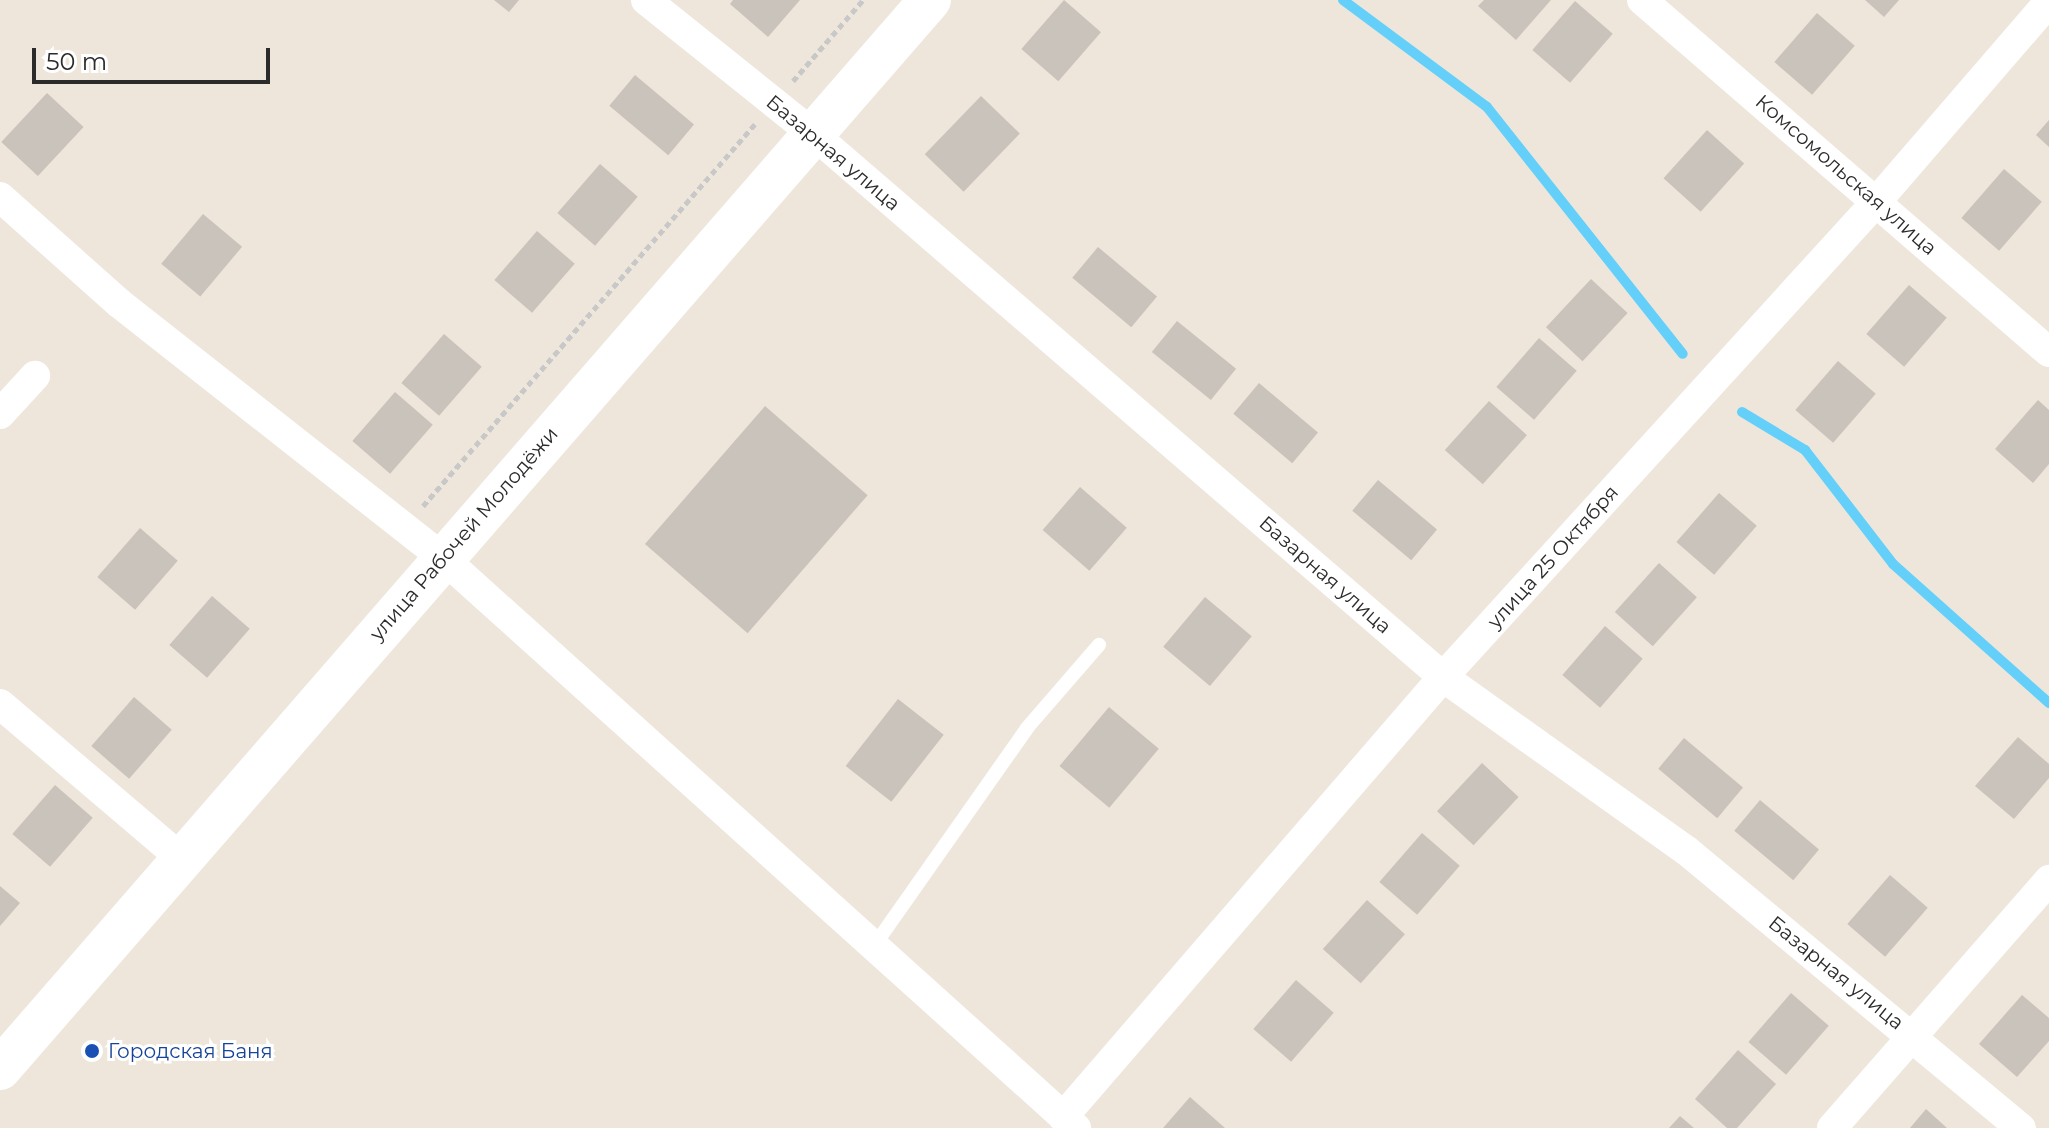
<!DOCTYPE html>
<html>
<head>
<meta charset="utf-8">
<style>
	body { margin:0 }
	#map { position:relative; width:2049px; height:1128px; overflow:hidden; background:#eee6db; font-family:Montserrat,sans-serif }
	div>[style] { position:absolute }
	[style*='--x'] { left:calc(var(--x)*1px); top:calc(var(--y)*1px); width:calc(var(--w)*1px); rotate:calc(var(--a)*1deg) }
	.stream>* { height:10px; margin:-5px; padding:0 5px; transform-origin:5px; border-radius:5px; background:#64d0fa }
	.building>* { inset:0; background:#c9c3bb; transform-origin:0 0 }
	.path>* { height:5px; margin-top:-2.5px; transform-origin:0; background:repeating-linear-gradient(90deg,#c8c8c8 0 6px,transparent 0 10px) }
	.service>* { height:14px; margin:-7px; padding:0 7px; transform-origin:7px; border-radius:7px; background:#fff }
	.minor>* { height:30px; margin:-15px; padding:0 15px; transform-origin:15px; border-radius:15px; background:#fff }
	.secondary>* { height:42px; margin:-21px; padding:0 21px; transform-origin:21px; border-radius:21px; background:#fff }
	.dots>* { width:22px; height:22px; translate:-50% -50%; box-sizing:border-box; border:4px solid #fff; border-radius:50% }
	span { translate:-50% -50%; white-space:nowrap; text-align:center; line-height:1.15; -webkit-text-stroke:6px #fff; paint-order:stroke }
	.street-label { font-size:20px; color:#2b2b2b }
	.transit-label { font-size:20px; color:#164399 }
	.left { translate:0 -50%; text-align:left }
	.scale { position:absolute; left:32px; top:48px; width:238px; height:36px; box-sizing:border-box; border:4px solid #2b2b2b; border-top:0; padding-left:10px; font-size:24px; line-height:28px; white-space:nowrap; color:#2b2b2b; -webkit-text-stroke:6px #fff; paint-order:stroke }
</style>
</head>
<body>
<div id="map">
	<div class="stream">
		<div style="--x:1343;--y:0;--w:179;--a:36.6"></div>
		<div style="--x:1487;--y:107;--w:315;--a:51.6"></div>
		<div style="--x:1742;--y:412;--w:74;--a:31.1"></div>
		<div style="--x:1805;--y:450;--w:144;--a:52.3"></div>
		<div style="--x:1893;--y:564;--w:209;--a:41.7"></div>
	</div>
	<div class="building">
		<div style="clip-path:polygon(494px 0,519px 0,509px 12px)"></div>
		<div style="clip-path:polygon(733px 0,800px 0,768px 37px,730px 4px)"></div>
		<div style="left:1064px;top:0;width:49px;height:65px;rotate:41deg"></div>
		<div style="clip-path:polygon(1484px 0,1551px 0,1516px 40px,1478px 6px)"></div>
		<div style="clip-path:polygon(1865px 0,1899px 0,1884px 17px)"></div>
		<div style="left:1575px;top:1px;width:50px;height:65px;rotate:41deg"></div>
		<div style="left:1817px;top:13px;width:50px;height:65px;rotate:41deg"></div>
		<div style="left:635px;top:75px;width:77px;height:40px;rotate:40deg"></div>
		<div style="left:47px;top:93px;width:50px;height:67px;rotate:43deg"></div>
		<div style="left:981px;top:96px;width:54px;height:81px;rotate:44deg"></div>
		<div style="clip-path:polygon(2049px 120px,2049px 147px,2036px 135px)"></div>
		<div style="left:1707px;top:130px;width:50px;height:65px;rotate:42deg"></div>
		<div style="left:600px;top:164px;width:50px;height:65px;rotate:41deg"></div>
		<div style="left:2004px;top:169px;width:50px;height:65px;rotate:41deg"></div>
		<div style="left:203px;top:214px;width:51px;height:65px;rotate:40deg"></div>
		<div style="left:537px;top:231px;width:50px;height:65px;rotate:41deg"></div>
		<div style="left:1098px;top:247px;width:77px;height:40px;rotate:40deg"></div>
		<div style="left:1591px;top:279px;width:50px;height:66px;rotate:43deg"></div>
		<div style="left:1909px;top:285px;width:50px;height:65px;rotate:41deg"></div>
		<div style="left:1177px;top:321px;width:76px;height:40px;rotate:39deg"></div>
		<div style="left:444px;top:334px;width:50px;height:65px;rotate:41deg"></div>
		<div style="left:1539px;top:338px;width:50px;height:65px;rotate:41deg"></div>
		<div style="left:1838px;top:361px;width:50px;height:65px;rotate:41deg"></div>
		<div style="left:1259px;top:383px;width:77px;height:40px;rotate:40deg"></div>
		<div style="left:395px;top:392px;width:50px;height:65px;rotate:41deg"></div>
		<div style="clip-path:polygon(2038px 400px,2049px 410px,2049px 464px,2033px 483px,1995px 449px)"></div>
		<div style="left:1489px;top:401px;width:51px;height:66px;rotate:42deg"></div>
		<div style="left:765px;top:406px;width:136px;height:183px;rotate:41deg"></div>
		<div style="left:1378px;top:480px;width:77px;height:40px;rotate:40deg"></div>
		<div style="left:1080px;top:487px;width:62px;height:57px;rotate:41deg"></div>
		<div style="left:1719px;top:493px;width:50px;height:65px;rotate:41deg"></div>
		<div style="left:140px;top:528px;width:50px;height:65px;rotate:41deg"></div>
		<div style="left:1659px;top:563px;width:51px;height:66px;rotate:42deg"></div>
		<div style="left:212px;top:596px;width:50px;height:65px;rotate:41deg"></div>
		<div style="left:1205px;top:597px;width:61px;height:65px;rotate:40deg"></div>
		<div style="left:1605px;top:626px;width:50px;height:65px;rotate:41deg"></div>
		<div style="left:134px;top:697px;width:50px;height:65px;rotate:41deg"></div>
		<div style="left:898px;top:699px;width:58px;height:85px;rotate:38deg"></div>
		<div style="left:1109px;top:707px;width:65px;height:77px;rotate:40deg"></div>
		<div style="clip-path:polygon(2018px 737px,2049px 764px,2049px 778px,2014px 819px,1975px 786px)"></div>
		<div style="left:1684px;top:738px;width:77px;height:40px;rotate:40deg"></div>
		<div style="left:1482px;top:763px;width:50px;height:66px;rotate:43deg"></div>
		<div style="left:55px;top:785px;width:50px;height:65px;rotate:41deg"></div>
		<div style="left:1760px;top:800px;width:77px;height:40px;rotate:40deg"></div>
		<div style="left:1422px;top:833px;width:50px;height:65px;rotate:41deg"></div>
		<div style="left:1890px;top:875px;width:50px;height:65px;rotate:41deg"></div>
		<div style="clip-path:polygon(0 886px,20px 903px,0 926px)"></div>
		<div style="left:1367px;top:900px;width:51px;height:66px;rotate:42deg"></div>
		<div style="left:1296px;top:980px;width:50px;height:65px;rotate:41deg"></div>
		<div style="left:1791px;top:993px;width:50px;height:65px;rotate:41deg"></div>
		<div style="clip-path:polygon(2022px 995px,2049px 1018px,2049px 1041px,2017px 1077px,1979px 1044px)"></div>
		<div style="clip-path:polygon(1738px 1050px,1776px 1084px,1737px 1128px,1727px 1128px,1695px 1099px)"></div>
		<div style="clip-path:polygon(1190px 1097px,1225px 1128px,1163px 1128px)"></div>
		<div style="clip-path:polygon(1926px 1109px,1947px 1128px,1910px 1128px)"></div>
		<div style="clip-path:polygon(1680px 1116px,1694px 1128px,1669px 1128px)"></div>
	</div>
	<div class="path">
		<div style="--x:793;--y:81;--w:107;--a:-49.2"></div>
		<div style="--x:423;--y:506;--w:506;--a:-49.01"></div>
	</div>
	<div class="service">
		<div style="--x:874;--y:946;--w:266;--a:-54.9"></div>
		<div style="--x:1027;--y:728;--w:110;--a:-49.1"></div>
	</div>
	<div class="minor">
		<div style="--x:646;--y:0;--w:213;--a:38.7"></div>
		<div style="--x:812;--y:133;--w:833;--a:40.77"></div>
		<div style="--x:1443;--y:677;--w:300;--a:35.5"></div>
		<div style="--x:1687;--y:851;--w:434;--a:39.7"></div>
		<div style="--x:1642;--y:0;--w:538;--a:40.86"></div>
		<div style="--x:0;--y:197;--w:159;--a:41.7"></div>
		<div style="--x:119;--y:303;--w:412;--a:38.2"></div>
		<div style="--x:443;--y:558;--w:852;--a:42"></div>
		<div style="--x:0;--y:414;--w:52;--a:-47.4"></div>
		<div style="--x:0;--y:704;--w:240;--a:40.4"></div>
		<div style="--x:1063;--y:1117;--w:581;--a:-49.18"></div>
		<div style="--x:1443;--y:677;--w:644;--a:-47.64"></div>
		<div style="--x:1877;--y:201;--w:263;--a:-49.2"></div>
		<div style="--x:1832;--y:1128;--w:330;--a:-48.8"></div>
	</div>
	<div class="secondary">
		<div style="--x:0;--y:1069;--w:1417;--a:-48.98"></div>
	</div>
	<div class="dots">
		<div style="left:92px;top:1051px;background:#1a4fb4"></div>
	</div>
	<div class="street-label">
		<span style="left:833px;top:153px;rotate:40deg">Базарная улица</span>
		<span style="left:1846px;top:175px;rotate:41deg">Комсомольская улица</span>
		<span style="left:464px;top:534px;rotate:-49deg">улица Рабочей Молодёжи</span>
		<span style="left:1553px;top:557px;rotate:-48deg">улица 25 Октября</span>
		<span style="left:1325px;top:575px;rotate:41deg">Базарная улица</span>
		<span style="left:1836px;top:973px;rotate:39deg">Базарная улица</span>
	</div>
	<div class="transit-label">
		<span class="left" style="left:108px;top:1051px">Городская Баня</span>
	</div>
	<div class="scale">50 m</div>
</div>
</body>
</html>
